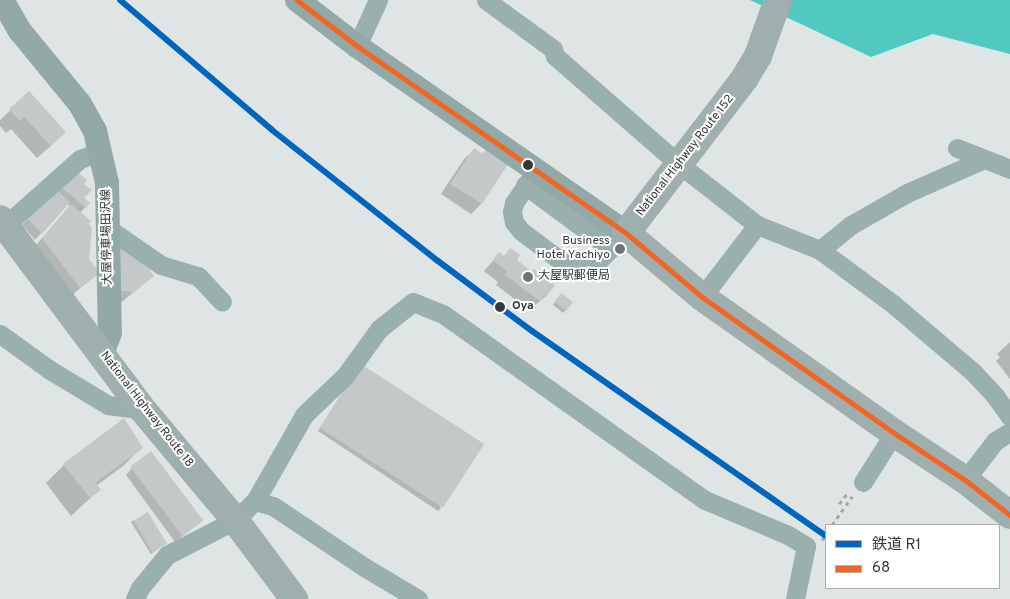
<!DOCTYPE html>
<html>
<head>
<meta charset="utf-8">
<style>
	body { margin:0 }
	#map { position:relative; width:1010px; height:599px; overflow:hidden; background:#dfe5e4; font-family:Overpass,"Noto Sans JP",sans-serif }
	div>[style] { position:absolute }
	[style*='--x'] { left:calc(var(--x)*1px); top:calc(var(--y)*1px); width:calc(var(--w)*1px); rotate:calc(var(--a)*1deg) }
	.water>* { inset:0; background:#51c8c0 }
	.shadow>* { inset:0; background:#0003 }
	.building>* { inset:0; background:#c4c8c8; transform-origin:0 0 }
	.path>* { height:2.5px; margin-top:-1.25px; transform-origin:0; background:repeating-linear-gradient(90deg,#9aaaa8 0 4px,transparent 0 8px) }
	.minor>* { height:19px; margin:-9.5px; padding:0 9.5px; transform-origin:9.5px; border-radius:9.5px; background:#99b0ae }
	.major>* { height:24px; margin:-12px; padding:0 12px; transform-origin:12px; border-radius:12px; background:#92a9a7 }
	.highway>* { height:28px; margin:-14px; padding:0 14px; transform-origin:14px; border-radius:14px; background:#9eafae }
	.bus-1>* { height:5px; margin:-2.5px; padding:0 2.5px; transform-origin:2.5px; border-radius:2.5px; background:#f26522 }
	.rail-1>* { height:6px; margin:-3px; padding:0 3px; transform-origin:3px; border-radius:3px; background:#0065bd }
	.dots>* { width:14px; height:14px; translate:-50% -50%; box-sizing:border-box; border:2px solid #fff; border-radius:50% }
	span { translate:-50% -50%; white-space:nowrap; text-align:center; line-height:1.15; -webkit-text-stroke:4px #fff; paint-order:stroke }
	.street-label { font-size:12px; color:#333837 }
	.poi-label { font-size:12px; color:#333837 }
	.right { translate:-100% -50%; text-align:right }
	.left { translate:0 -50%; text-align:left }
	.stop-label { font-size:12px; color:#333837; font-weight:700 }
	.legend { position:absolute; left:825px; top:524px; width:175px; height:65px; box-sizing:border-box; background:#fff; border:1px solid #adafaf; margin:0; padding:6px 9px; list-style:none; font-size:15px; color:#333837 }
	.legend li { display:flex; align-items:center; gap:10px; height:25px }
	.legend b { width:25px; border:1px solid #adafaf }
</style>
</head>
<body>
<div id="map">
	<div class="water">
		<div style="clip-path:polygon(750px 0,1010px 0,1010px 54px,933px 34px,871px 57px)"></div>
	</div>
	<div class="shadow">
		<div style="clip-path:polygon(29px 93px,52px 145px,37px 158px,11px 129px,6px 133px,0 126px,0 120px)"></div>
		<div style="clip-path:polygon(488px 148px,508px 162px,481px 204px,471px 214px,441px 194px,464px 159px,474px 150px,482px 154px)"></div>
		<div style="clip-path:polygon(68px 177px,82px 184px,83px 198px,89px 203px,80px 213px,88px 224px,88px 259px,98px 273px,70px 297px,32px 249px,71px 207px,67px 204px,35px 240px,22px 225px)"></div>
		<div style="clip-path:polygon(510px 250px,515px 260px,553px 286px,545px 297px,529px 310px,496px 285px,498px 282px,484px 271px,499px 254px,503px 257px)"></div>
		<div style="clip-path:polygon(110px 256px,152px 276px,122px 302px,121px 300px)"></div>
		<div style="clip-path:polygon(558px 298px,566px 310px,563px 313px,553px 305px)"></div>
		<div style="clip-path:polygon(1010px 342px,1010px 379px,996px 361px,1000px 357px,997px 354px)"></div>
		<div style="clip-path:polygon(358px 368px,441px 508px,438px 511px,318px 431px)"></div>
		<div style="clip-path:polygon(123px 420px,141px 448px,123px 466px,96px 486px,99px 490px,71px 516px,46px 483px,64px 465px)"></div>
		<div style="clip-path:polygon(132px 468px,201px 521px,175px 542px,126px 475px)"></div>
		<div style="clip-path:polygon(134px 520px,165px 544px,151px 554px,131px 522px)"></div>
	</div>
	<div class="building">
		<div style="clip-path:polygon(29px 91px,66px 132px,51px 146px,24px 117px,20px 121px,9px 109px)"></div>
		<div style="clip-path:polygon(488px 146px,510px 161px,482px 204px,450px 184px,474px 148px,483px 154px)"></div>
		<div style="clip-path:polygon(74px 169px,87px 180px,84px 184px,92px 190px,84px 198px,90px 203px,86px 208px,60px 186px)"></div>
		<div style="clip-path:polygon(58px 191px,70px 202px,42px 234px,27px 218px)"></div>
		<div style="clip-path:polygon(71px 204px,91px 221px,89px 224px,92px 228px,89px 259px,100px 273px,80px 288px,42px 238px)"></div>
		<div style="clip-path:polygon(119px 245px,152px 269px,150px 271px,154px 276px,132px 294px,130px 291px,121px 291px)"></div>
		<div style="clip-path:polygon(510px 248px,520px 255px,517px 260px,532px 272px,534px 269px,539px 273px,541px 271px,546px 274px,544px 277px,555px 285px,546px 297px,544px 296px,540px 301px,505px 275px,507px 271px,493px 260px,499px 252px,504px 256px)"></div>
		<div style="left:561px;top:293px;width:15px;height:11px;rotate:37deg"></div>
		<div style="left:361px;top:364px;width:147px;height:76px;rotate:33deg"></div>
		<div style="clip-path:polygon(124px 418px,143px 448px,96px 482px,101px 490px,90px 498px,63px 464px)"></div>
		<div style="left:151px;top:451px;width:87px;height:26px;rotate:53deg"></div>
		<div style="left:148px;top:512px;width:37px;height:17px;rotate:59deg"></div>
	</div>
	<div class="path">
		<div style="--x:839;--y:504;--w:16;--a:-52"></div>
		<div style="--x:832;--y:525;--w:35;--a:-55"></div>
		<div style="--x:822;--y:540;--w:8;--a:-60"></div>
	</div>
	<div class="minor">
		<div style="--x:486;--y:0;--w:83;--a:36.2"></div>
		<div style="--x:553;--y:49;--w:7;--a:74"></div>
		<div style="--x:555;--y:56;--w:164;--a:41.1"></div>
		<div style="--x:679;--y:164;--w:99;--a:38"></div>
		<div style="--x:757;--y:225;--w:68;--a:21.6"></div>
		<div style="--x:820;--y:250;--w:91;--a:36.5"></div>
		<div style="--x:893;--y:304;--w:105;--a:40.4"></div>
		<div style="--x:973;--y:372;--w:33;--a:47"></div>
		<div style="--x:995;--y:396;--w:26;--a:54"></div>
		<div style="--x:357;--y:46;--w:51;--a:-65.5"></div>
		<div style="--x:957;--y:148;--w:57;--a:21.6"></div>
		<div style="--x:537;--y:169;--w:41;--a:124.1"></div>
		<div style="--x:514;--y:203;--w:9;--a:103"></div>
		<div style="--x:512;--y:212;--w:10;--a:79"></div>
		<div style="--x:514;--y:222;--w:11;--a:52"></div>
		<div style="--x:521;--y:231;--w:54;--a:36.7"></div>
		<div style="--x:564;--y:263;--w:18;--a:16"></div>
		<div style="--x:581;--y:268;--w:12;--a:-9"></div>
		<div style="--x:593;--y:266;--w:47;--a:-45"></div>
		<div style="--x:525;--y:185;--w:106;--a:36.5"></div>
		<div style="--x:106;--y:227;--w:67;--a:34.6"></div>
		<div style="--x:161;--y:265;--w:39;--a:17"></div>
		<div style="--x:198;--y:276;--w:35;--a:47"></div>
		<div style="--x:0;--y:230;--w:107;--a:-41.6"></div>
		<div style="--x:80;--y:159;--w:20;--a:-20"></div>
		<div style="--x:820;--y:250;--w:40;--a:-39"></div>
		<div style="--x:851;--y:225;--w:64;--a:-29.7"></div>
		<div style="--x:907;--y:193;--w:84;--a:-23.8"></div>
		<div style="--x:702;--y:297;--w:91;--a:-52.6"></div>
		<div style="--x:0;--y:334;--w:62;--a:35.8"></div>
		<div style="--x:50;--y:370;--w:68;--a:31.1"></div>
		<div style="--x:108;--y:405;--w:35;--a:8"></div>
		<div style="--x:965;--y:480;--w:49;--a:-52.4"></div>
		<div style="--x:995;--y:441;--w:17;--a:-31"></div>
		<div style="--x:863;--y:482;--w:58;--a:-57.7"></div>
		<div style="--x:255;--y:501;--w:99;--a:-60.3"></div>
		<div style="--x:304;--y:415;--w:57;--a:-43.6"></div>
		<div style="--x:345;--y:376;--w:58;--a:-54.1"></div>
		<div style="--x:379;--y:329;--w:43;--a:-38.5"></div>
		<div style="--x:413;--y:302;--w:32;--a:22"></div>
		<div style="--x:443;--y:314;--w:321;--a:35.4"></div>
		<div style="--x:705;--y:500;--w:90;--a:22.9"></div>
		<div style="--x:788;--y:535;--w:21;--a:31"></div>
		<div style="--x:806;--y:546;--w:54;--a:101.7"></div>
		<div style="--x:135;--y:599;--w:12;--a:-66"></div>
		<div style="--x:140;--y:588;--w:43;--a:-50.7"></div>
		<div style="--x:167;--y:555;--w:76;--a:-27.2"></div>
		<div style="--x:235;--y:520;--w:28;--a:-44"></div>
		<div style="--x:255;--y:501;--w:19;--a:16"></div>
		<div style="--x:273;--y:506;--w:110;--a:33.8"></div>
		<div style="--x:364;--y:567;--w:63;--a:30.7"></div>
	</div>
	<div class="major">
		<div style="--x:2;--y:0;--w:36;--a:60"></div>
		<div style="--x:20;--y:31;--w:94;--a:50.6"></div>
		<div style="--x:80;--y:104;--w:31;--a:61"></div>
		<div style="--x:95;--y:131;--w:53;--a:77"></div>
		<div style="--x:107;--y:183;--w:150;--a:88.9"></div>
		<div style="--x:110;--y:333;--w:22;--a:111"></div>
		<div style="--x:297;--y:0;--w:76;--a:37.5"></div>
		<div style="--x:357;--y:46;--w:328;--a:34.8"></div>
	</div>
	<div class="highway">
		<div style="--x:778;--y:0;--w:59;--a:109.7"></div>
		<div style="--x:758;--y:56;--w:26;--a:121"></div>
		<div style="--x:745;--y:78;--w:195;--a:127.5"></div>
		<div style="--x:626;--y:233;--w:99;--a:40.1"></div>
		<div style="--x:702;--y:297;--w:235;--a:35.3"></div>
		<div style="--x:894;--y:433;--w:85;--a:33.5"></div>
		<div style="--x:965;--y:480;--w:57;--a:37.9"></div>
		<div style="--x:0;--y:219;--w:239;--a:53.2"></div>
		<div style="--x:143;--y:410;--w:143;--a:50.1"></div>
		<div style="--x:235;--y:520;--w:99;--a:53.2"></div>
	</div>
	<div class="bus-1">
		<div style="--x:297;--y:0;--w:76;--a:37.5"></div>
		<div style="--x:357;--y:46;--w:328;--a:34.8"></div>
		<div style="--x:626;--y:233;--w:99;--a:40.1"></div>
		<div style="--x:702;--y:297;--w:235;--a:35.3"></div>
		<div style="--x:894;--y:433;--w:85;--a:33.5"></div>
		<div style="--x:965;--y:480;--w:57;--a:37.9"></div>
	</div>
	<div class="rail-1">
		<div style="--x:120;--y:0;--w:200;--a:40.5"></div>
		<div style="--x:272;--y:130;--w:211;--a:38.3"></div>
		<div style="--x:438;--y:261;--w:117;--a:36.7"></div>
		<div style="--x:532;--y:331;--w:358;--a:34.9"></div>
	</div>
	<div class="dots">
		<div style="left:528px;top:165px;background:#333837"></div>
		<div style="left:620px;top:249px;background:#6f7574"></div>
		<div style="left:528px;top:277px;background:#6f7574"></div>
		<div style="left:500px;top:307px;background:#333837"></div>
	</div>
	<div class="street-label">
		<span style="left:686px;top:156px;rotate:-52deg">National Highway Route 152</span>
		<span style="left:108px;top:237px;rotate:-91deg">大屋停車場田沢線</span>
		<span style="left:146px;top:410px;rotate:52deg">National Highway Route 18</span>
	</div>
	<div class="poi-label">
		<span class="right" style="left:610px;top:249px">Business<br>Hotel Yachiyo</span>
		<span class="left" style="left:538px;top:277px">大屋駅郵便局</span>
	</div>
	<div class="stop-label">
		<span class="left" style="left:512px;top:307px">Oya</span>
	</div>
	<ul class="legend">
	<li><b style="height:6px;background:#0065bd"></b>鉄道 R1</li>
	<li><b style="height:6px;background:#f26522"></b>68</li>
	</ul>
</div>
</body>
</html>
